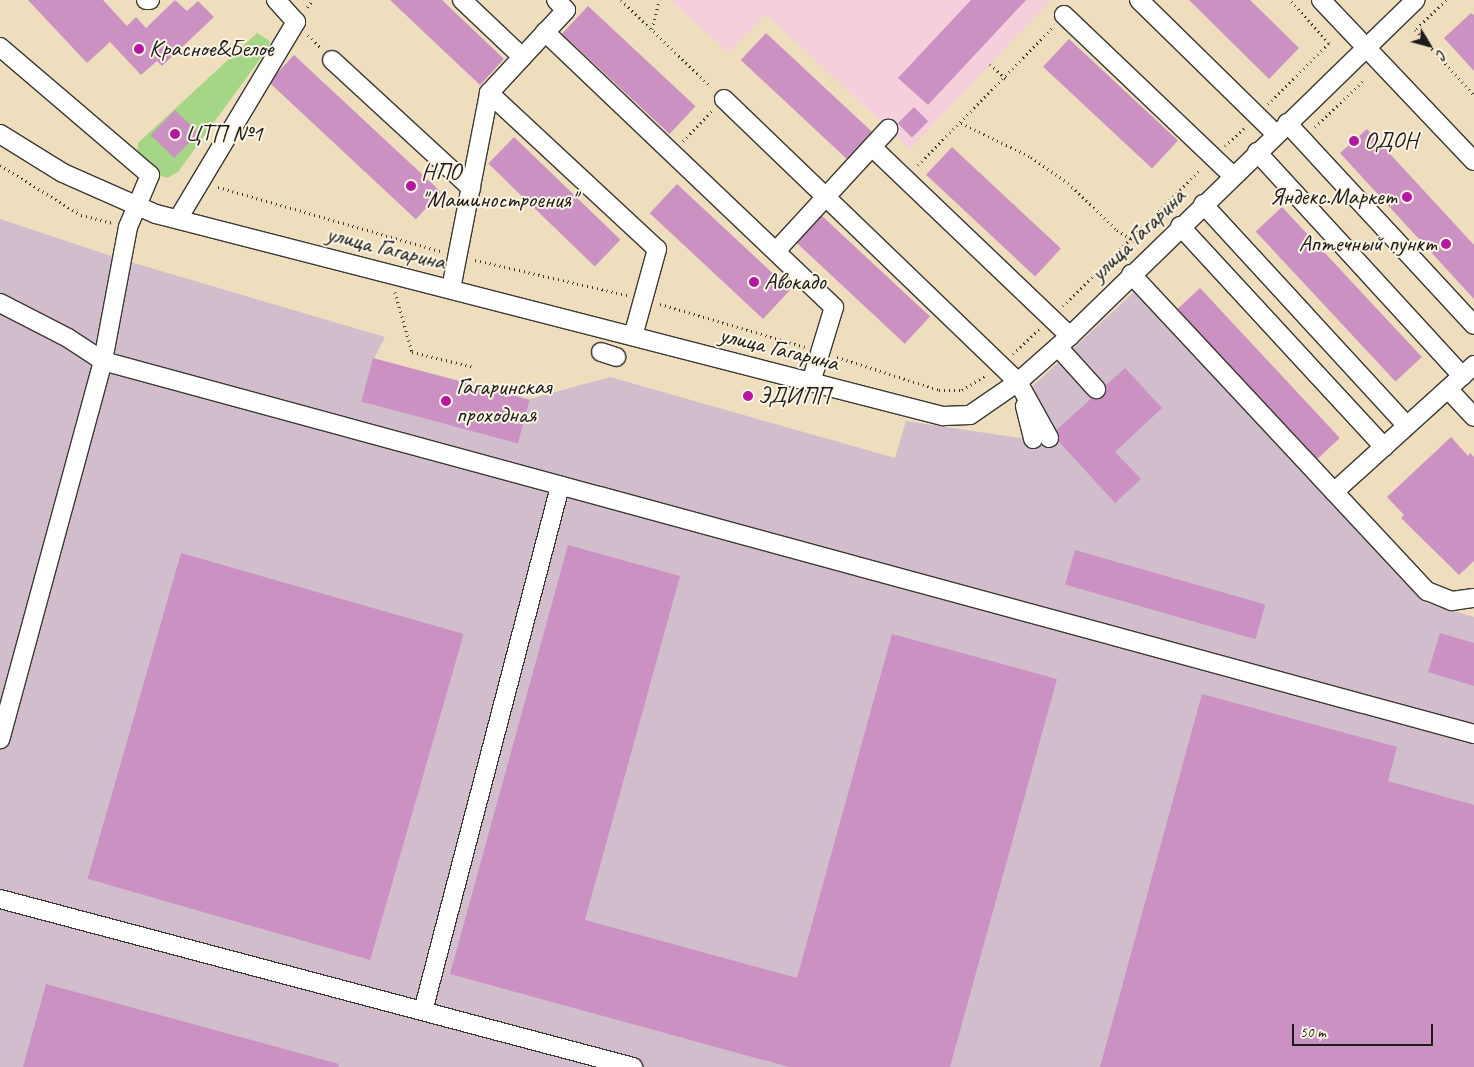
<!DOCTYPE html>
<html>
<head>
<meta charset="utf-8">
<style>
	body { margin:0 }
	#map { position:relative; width:1474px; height:1067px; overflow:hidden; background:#efdebd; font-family:Caveat,sans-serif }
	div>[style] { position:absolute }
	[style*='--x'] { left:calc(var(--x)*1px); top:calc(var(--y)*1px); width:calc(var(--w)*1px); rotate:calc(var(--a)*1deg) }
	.built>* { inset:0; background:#f5cfdc }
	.industrial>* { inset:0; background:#d1bdcc }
	.green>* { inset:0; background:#a4d685 }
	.building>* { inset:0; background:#cb91c3; transform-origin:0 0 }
	.path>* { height:3px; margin-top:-1.5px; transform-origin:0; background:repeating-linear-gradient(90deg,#3c3934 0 1px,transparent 0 5px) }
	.roads { filter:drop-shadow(1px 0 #3c3934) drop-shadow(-1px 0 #3c3934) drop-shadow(0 1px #3c3934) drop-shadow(0 -1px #3c3934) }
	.minor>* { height:18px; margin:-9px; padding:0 9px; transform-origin:9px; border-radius:9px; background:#fff }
	.dots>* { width:14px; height:14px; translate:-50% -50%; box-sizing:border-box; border:2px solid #fcf5e5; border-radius:50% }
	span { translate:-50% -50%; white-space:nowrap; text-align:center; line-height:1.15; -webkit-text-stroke:4px #fcf5e5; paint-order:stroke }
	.poi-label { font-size:24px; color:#1c1c1c }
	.left { translate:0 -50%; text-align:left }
	.right { translate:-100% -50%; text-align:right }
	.street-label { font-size:24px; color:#1c1c1c }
	.north { position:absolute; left:1404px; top:20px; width:50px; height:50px; -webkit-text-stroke:4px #fcf5e5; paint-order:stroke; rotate:127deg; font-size:14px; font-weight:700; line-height:20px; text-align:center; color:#1c1c1c }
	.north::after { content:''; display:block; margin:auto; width:18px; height:22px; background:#1c1c1c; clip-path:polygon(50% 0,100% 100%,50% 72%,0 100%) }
	.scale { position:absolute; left:1292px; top:1024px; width:141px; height:22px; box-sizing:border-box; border:2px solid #1c1c1c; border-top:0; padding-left:6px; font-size:15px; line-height:18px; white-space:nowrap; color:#1c1c1c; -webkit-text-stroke:4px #fcf5e5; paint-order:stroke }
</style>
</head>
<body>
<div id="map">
	<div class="built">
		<div style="clip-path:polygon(670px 0,1051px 0,910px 149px,766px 14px,729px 53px)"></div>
	</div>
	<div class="industrial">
		<div style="clip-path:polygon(0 219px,120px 259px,385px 337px,374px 359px,530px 399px,610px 377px,895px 458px,906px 421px,1026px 439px,1023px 395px,1135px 291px,1423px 602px,1474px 617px,1474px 1067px,0 1067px)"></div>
	</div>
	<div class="green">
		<div style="clip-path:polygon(257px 33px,270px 41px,268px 48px,178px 172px,167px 178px,161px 176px,137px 155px,138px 143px)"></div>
	</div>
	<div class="building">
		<div style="clip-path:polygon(28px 0,103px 0,127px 26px,136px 17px,146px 28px,175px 0,187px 11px,198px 1px,214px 17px,162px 66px,157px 61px,141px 75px,110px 42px,87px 63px)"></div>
		<div style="clip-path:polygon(390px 0,442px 0,504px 59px,480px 85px)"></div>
		<div style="clip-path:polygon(971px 0,1026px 0,928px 105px,898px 78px)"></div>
		<div style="clip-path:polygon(1189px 0,1250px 0,1299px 48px,1269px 79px)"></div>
		<div style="left:588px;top:6px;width:147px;height:38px;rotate:43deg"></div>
		<div style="clip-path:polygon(1471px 13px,1474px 15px,1474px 71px,1444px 38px)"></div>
		<div style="left:766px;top:33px;width:149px;height:37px;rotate:43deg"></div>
		<div style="left:1069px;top:39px;width:149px;height:38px;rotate:43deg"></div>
		<div style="left:294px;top:55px;width:201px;height:37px;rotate:43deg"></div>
		<div style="left:914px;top:107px;width:20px;height:23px;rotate:45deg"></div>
		<div style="left:175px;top:110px;width:33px;height:35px;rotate:44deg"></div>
		<div style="clip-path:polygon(1367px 129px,1474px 245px,1474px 299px,1340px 153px)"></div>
		<div style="left:514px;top:137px;width:148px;height:37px;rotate:44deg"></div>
		<div style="left:952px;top:147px;width:149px;height:38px;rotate:43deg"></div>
		<div style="left:677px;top:184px;width:155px;height:40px;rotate:43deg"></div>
		<div style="left:1282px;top:207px;width:205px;height:36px;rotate:47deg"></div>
		<div style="left:821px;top:215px;width:149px;height:37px;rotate:43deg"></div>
		<div style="left:1200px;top:288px;width:205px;height:37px;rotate:47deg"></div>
		<div style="left:373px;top:358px;width:162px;height:45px;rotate:15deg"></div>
		<div style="clip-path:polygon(1125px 368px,1162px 408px,1115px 452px,1141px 479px,1115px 503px,1052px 434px)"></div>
		<div style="clip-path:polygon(1451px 437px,1468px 456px,1470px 453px,1474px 457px,1474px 561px,1459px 575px,1401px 518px,1404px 515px,1387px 497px)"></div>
		<div style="clip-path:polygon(568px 545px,680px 576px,585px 920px,797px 978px,892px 634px,1057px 679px,950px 1067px,789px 1067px,450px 974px)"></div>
		<div style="left:1075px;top:550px;width:198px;height:36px;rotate:16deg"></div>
		<div style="left:181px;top:553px;width:294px;height:339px;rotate:16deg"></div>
		<div style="clip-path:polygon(1440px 633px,1474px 643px,1474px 686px,1428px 672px)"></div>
		<div style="clip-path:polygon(1202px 694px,1397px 747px,1388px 781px,1474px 805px,1474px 1067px,1100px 1067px)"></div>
		<div style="clip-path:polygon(46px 984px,339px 1064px,338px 1067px,23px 1067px)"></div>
	</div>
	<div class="path">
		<div style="--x:621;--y:0;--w:125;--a:44"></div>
		<div style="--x:1446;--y:0;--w:43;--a:135.9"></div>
		<div style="--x:1415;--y:30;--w:88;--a:47.8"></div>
		<div style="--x:307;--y:7;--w:9;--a:-49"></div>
		<div style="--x:652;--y:29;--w:30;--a:-76"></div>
		<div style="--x:308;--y:35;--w:18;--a:45"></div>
		<div style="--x:990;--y:64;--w:21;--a:43"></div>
		<div style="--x:1268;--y:104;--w:86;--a:-45"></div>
		<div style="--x:1329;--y:43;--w:58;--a:-132.2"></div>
		<div style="--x:961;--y:123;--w:78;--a:25.9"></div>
		<div style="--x:1031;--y:157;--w:45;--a:35.1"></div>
		<div style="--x:1068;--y:183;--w:68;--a:43.8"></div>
		<div style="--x:1117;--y:230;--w:26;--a:32"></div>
		<div style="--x:1315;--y:127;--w:66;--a:-43.8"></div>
		<div style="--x:683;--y:141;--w:42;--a:-46"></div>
		<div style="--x:1225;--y:146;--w:26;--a:-43"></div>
		<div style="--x:0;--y:165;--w:95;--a:31.7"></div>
		<div style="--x:81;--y:215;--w:32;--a:14"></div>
		<div style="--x:918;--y:165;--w:192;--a:-45.6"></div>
		<div style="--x:218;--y:187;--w:231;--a:16.1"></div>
		<div style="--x:475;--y:260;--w:156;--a:13"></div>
		<div style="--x:395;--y:292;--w:62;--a:74.2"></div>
		<div style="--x:412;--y:352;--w:64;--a:13.6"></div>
		<div style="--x:660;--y:304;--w:151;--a:16.5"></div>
		<div style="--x:1063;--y:306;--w:194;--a:-44.8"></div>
		<div style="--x:1013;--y:354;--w:36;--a:-44"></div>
		<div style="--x:837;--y:357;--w:107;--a:17.9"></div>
		<div style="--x:939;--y:390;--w:23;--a:0"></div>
		<div style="--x:962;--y:390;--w:28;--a:-32"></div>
	</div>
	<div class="roads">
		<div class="minor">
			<div style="--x:146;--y:0;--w:4;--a:0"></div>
			<div style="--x:462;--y:0;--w:83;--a:43.5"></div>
			<div style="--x:1139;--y:0;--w:192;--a:44.4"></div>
			<div style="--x:1321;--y:0;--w:222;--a:46.5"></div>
			<div style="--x:1064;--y:15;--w:233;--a:43.6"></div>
			<div style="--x:545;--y:32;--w:399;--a:43.6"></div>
			<div style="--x:834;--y:307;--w:78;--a:107"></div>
			<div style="--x:0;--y:47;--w:197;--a:40.5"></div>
			<div style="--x:150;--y:175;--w:56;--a:112.9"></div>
			<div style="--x:128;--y:227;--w:136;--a:100.6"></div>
			<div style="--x:103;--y:361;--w:392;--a:105.2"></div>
			<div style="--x:332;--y:60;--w:189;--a:42.6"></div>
			<div style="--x:489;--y:93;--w:229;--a:42.9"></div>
			<div style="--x:657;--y:249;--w:90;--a:105.4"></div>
			<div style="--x:724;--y:99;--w:408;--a:43.9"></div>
			<div style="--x:1018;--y:382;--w:64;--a:61"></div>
			<div style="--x:1287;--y:123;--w:275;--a:47.2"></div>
			<div style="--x:0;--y:134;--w:74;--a:31.8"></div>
			<div style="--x:63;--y:173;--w:102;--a:23.8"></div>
			<div style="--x:156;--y:214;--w:813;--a:14.4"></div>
			<div style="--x:943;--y:416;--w:27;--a:-2"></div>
			<div style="--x:970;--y:415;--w:58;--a:-34.5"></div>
			<div style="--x:1018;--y:382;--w:69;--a:-41.5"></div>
			<div style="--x:1070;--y:336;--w:482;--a:-44.2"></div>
			<div style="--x:872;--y:147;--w:274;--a:43.7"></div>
			<div style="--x:1257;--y:152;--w:304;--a:47.5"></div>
			<div style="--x:1203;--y:204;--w:301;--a:47.4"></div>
			<div style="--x:178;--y:219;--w:230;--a:-59.1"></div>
			<div style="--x:296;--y:22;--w:30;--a:-132"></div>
			<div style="--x:1180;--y:226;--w:301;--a:47.3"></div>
			<div style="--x:776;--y:251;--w:166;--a:-47.4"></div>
			<div style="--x:1131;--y:274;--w:434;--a:47"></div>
			<div style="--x:1427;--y:591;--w:27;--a:22"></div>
			<div style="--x:1452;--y:601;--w:22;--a:-8"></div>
			<div style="--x:451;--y:289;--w:200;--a:-79"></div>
			<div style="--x:489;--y:93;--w:113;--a:-47.1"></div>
			<div style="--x:566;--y:10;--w:14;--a:-135"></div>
			<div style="--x:0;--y:303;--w:76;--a:27.2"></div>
			<div style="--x:68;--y:338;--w:42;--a:33.3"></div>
			<div style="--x:103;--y:361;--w:1421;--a:15.22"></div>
			<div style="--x:1058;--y:347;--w:57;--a:47.9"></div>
			<div style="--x:601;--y:352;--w:16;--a:18"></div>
			<div style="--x:1448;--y:389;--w:38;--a:47"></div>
			<div style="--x:1025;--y:406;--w:34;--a:76"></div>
			<div style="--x:1334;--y:492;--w:189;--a:-42.2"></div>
			<div style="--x:0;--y:899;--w:655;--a:14.86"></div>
			<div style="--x:423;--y:1011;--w:543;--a:-75.37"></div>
		</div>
	</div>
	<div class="dots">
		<div style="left:139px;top:49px;background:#b5179e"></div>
		<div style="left:175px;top:134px;background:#b5179e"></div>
		<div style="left:1354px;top:141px;background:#b5179e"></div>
		<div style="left:411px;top:186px;background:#b5179e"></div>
		<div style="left:1407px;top:197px;background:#b5179e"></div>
		<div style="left:1446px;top:244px;background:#b5179e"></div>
		<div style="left:754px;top:282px;background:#b5179e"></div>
		<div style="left:748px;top:396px;background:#b5179e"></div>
		<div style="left:446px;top:401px;background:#b5179e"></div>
	</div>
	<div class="poi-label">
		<span class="left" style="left:149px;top:49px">Красное&amp;Белое</span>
		<span class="left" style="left:185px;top:134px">ЦТП №1</span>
		<span class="left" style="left:1364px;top:141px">ОДОН</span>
		<span class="left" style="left:421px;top:186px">НПО<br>"Машиностроения"</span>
		<span class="right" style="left:1397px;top:197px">Яндекс.Маркет</span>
		<span class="right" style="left:1436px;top:244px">Аптечный пункт</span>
		<span class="left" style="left:764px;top:282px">Авокадо</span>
		<span class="left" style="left:456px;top:401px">Гагаринская<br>проходная</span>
		<span class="left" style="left:758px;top:396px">ЭДИПП</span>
	</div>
	<div class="street-label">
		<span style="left:1138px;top:235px;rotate:-44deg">улица Гагарина</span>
		<span style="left:386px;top:248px;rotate:14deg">улица Гагарина</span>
		<span style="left:779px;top:349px;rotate:14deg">улица Гагарина</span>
	</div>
	<div class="north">С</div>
	<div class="scale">50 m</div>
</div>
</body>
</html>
